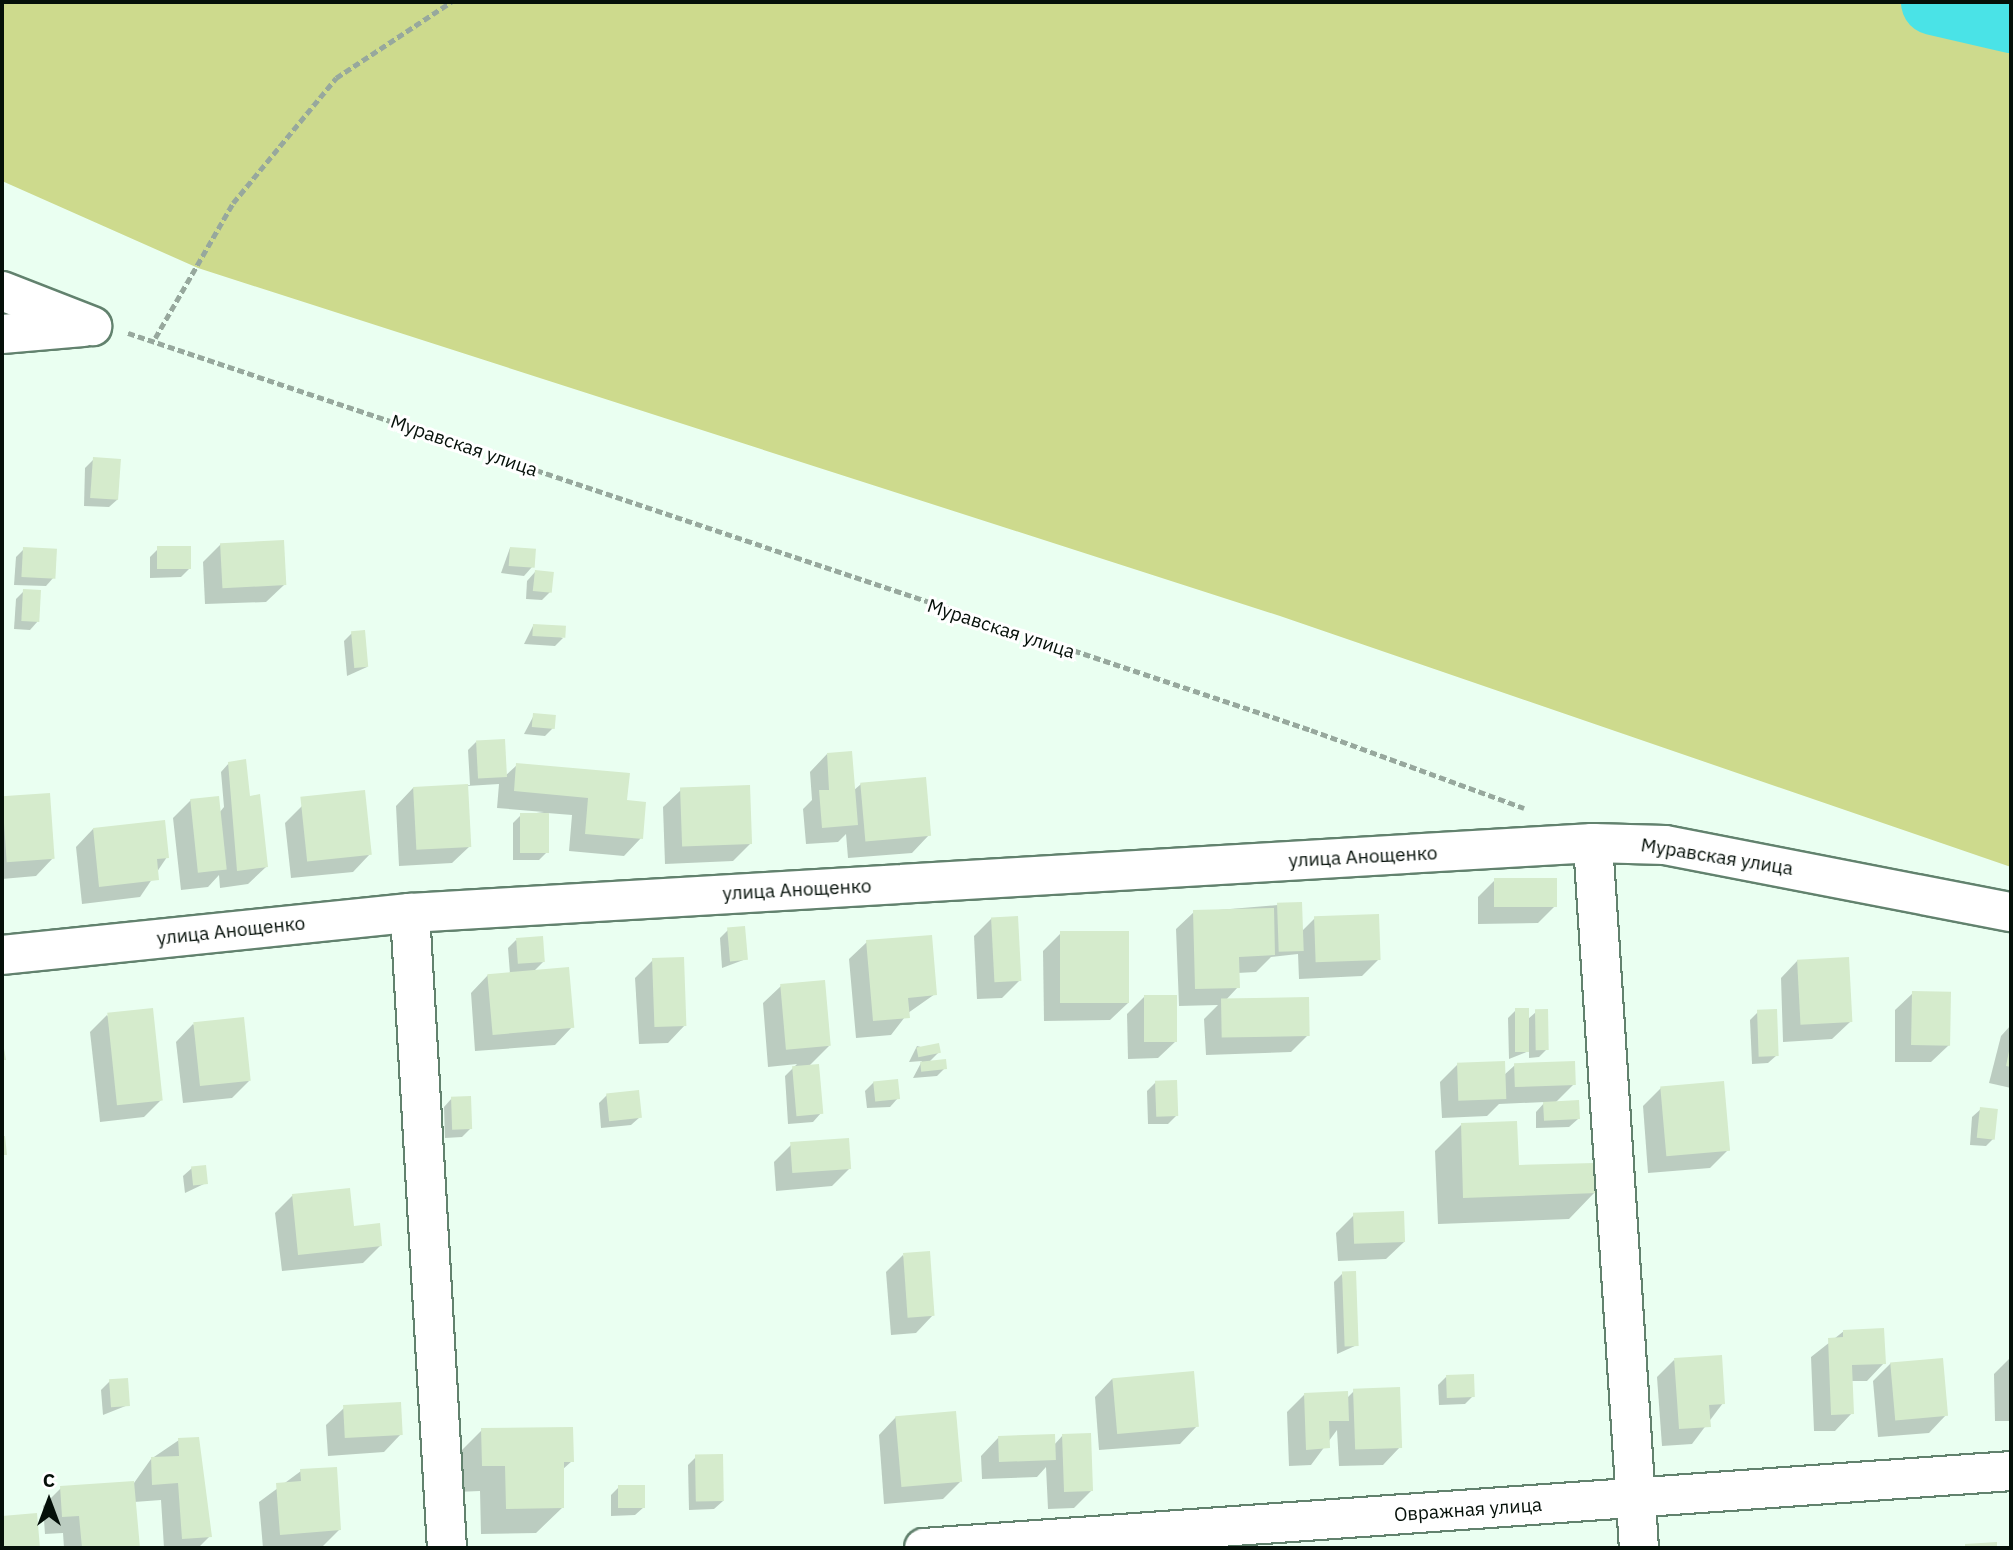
<!DOCTYPE html>
<html>
<head>
<meta charset="utf-8">
<style>
	body { margin:0 }
	#map { position:relative; width:2013px; height:1550px; overflow:hidden; background:#eafff1; font-family:"IBM Plex Sans",sans-serif }
	div>[style] { position:absolute }
	[style*='--x'] { left:calc(var(--x)*1px); top:calc(var(--y)*1px); width:calc(var(--w)*1px); rotate:calc(var(--a)*1deg) }
	.green>* { inset:0; background:#cdda8d }
	.shadow>* { inset:0; background:#0003 }
	.river>* { height:65px; margin:-32.5px; padding:0 32.5px; transform-origin:32.5px; border-radius:32.5px; background:#4ae3e7 }
	.building>* { inset:0; background:#d5ebcc; transform-origin:0 0 }
	.path>* { height:4.5px; margin-top:-2.25px; transform-origin:0; background:repeating-linear-gradient(90deg,#97a89d 0 7px,transparent 0 10.5px) }
	.roads { filter:drop-shadow(2px 0 #62826e) drop-shadow(-2px 0 #62826e) drop-shadow(0 2px #62826e) drop-shadow(0 -2px #62826e) }
	.minor>* { height:38px; margin:-19px; padding:0 19px; transform-origin:19px; border-radius:19px; background:#fff }
	span { translate:-50% -50%; white-space:nowrap; text-align:center; line-height:1.15; -webkit-text-stroke:6px #fff; paint-order:stroke }
	.street-label { font-size:19px; color:#051009 }
	.frame { position:absolute; inset:0; border:4px solid #051009; pointer-events:none }
	.north { position:absolute; left:14px; top:1466px; width:70px; height:70px; -webkit-text-stroke:5px #fff; paint-order:stroke; rotate:0deg; font-size:19px; font-weight:700; line-height:28px; text-align:center; color:#051009 }
	.north::after { content:''; display:block; margin:auto; width:24px; height:32px; background:#051009; clip-path:polygon(50% 0,100% 100%,50% 72%,0 100%) }
</style>
</head>
<body>
<div id="map">
	<div class="green">
		<div style="clip-path:polygon(2px 2px,2011px 2px,2011px 867px,1280px 616px,198px 268px,2px 181px)"></div>
	</div>
	<div class="shadow">
		<div style="clip-path:polygon(94px 459px,118px 499px,109px 507px,84px 506px,85px 468px)"></div>
		<div style="clip-path:polygon(221px 544px,284px 585px,266px 602px,205px 604px,203px 562px)"></div>
		<div style="clip-path:polygon(510px 548px,532px 567px,524px 576px,501px 573px)"></div>
		<div style="clip-path:polygon(24px 549px,54px 577px,46px 586px,14px 585px,16px 557px)"></div>
		<div style="clip-path:polygon(158px 549px,190px 568px,181px 577px,150px 578px,150px 557px)"></div>
		<div style="clip-path:polygon(535px 572px,550px 592px,542px 600px,526px 599px,527px 581px)"></div>
		<div style="clip-path:polygon(24px 591px,38px 621px,30px 630px,14px 629px,16px 599px)"></div>
		<div style="clip-path:polygon(533px 626px,563px 638px,555px 646px,524px 644px)"></div>
		<div style="clip-path:polygon(352px 633px,367px 667px,347px 676px,344px 641px)"></div>
		<div style="clip-path:polygon(534px 715px,553px 728px,545px 736px,524px 734px)"></div>
		<div style="clip-path:polygon(476px 742px,505px 776px,517px 765px,625px 802px,641px 838px,624px 856px,569px 851px,572px 815px,547px 813px,548px 851px,539px 860px,513px 860px,513px 823px,521px 815px,544px 812px,497px 808px,499px 784px,467px 786px,470px 846px,452px 863px,399px 866px,396px 806px,413px 788px,470px 785px,468px 750px)"></div>
		<div style="clip-path:polygon(827px 754px,853px 791px,861px 784px,929px 835px,912px 853px,848px 858px,846px 834px,838px 842px,806px 844px,803px 809px,812px 800px,810px 772px)"></div>
		<div style="clip-path:polygon(229px 763px,248px 797px,266px 867px,248px 884px,220px 888px,219px 875px,208px 887px,181px 890px,173px 818px,191px 800px,219px 813px,224px 807px,221px 772px)"></div>
		<div style="clip-path:polygon(681px 790px,750px 844px,733px 861px,665px 864px,663px 807px)"></div>
		<div style="clip-path:polygon(48px 795px,53px 858px,36px 876px,2px 879px,2px 799px)"></div>
		<div style="clip-path:polygon(303px 805px,370px 854px,353px 872px,291px 878px,285px 823px)"></div>
		<div style="clip-path:polygon(93px 829px,167px 857px,140px 897px,82px 904px,76px 847px)"></div>
		<div style="clip-path:polygon(1495px 880px,1555px 906px,1538px 923px,1478px 924px,1478px 897px)"></div>
		<div style="clip-path:polygon(1278px 905px,1301px 932px,1315px 918px,1379px 959px,1362px 976px,1299px 979px,1298px 954px,1271px 957px,1256px 972px,1237px 973px,1238px 987px,1224px 1002px,1308px 1035px,1291px 1052px,1206px 1055px,1204px 1019px,1218px 1005px,1179px 1006px,1176px 929px,1194px 912px)"></div>
		<div style="clip-path:polygon(992px 918px,1019px 981px,1002px 998px,977px 999px,974px 936px)"></div>
		<div style="clip-path:polygon(728px 930px,746px 959px,722px 968px,720px 938px)"></div>
		<div style="clip-path:polygon(1060px 934px,1128px 1003px,1110px 1020px,1044px 1021px,1043px 951px)"></div>
		<div style="clip-path:polygon(516px 940px,543px 962px,533px 972px,572px 1027px,555px 1045px,475px 1051px,471px 993px,488px 975px,510px 974px,508px 948px)"></div>
		<div style="clip-path:polygon(867px 942px,935px 994px,908px 1013px,891px 1035px,856px 1038px,849px 959px)"></div>
		<div style="clip-path:polygon(653px 960px,685px 1025px,668px 1043px,639px 1044px,635px 978px)"></div>
		<div style="clip-path:polygon(1798px 960px,1850px 1022px,1832px 1039px,1783px 1042px,1781px 978px)"></div>
		<div style="clip-path:polygon(781px 986px,829px 1046px,808px 1067px,821px 1113px,813px 1122px,788px 1124px,785px 1076px,797px 1064px,768px 1067px,763px 1003px)"></div>
		<div style="clip-path:polygon(1913px 993px,1949px 1045px,1931px 1062px,1895px 1062px,1895px 1010px)"></div>
		<div style="clip-path:polygon(1144px 997px,1176px 1041px,1158px 1058px,1128px 1059px,1127px 1014px)"></div>
		<div style="clip-path:polygon(1516px 1010px,1528px 1019px,1536px 1012px,1547px 1049px,1539px 1057px,1529px 1058px,1529px 1051px,1509px 1059px,1508px 1018px)"></div>
		<div style="clip-path:polygon(1758px 1012px,1777px 1055px,1768px 1063px,1752px 1064px,1750px 1020px)"></div>
		<div style="clip-path:polygon(107px 1015px,161px 1100px,144px 1117px,100px 1122px,90px 1032px)"></div>
		<div style="clip-path:polygon(193px 1024px,249px 1081px,232px 1098px,183px 1103px,176px 1042px)"></div>
		<div style="clip-path:polygon(2011px 1025px,2011px 1088px,1989px 1083px,2001px 1036px)"></div>
		<div style="clip-path:polygon(917px 1046px,939px 1052px,929px 1062px,945px 1068px,937px 1076px,913px 1078px,922px 1061px,909px 1062px)"></div>
		<div style="clip-path:polygon(1458px 1064px,1503px 1076px,1515px 1065px,1574px 1084px,1555px 1103px,1578px 1119px,1569px 1127px,1536px 1128px,1536px 1112px,1545px 1102px,1499px 1104px,1487px 1116px,1442px 1118px,1440px 1082px)"></div>
		<div style="clip-path:polygon(874px 1082px,898px 1098px,890px 1107px,867px 1108px,865px 1091px)"></div>
		<div style="clip-path:polygon(1156px 1082px,1176px 1116px,1168px 1124px,1148px 1124px,1147px 1091px)"></div>
		<div style="clip-path:polygon(1661px 1088px,1728px 1150px,1710px 1168px,1648px 1173px,1643px 1106px)"></div>
		<div style="clip-path:polygon(607px 1095px,640px 1117px,631px 1125px,601px 1128px,599px 1103px)"></div>
		<div style="clip-path:polygon(452px 1098px,470px 1129px,462px 1137px,445px 1138px,444px 1107px)"></div>
		<div style="clip-path:polygon(1981px 1109px,1994px 1138px,1986px 1146px,1970px 1145px,1972px 1117px)"></div>
		<div style="clip-path:polygon(1461px 1125px,1517px 1167px,1595px 1192px,1569px 1219px,1438px 1224px,1435px 1151px)"></div>
		<div style="clip-path:polygon(791px 1145px,849px 1169px,832px 1186px,776px 1191px,774px 1162px)"></div>
		<div style="clip-path:polygon(192px 1168px,206px 1183px,185px 1193px,183px 1176px)"></div>
		<div style="clip-path:polygon(293px 1195px,353px 1228px,381px 1245px,363px 1263px,282px 1271px,275px 1213px)"></div>
		<div style="clip-path:polygon(1354px 1215px,1404px 1242px,1386px 1259px,1338px 1261px,1336px 1233px)"></div>
		<div style="clip-path:polygon(903px 1255px,933px 1315px,916px 1333px,891px 1335px,886px 1272px)"></div>
		<div style="clip-path:polygon(1342px 1274px,1357px 1345px,1337px 1354px,1334px 1282px)"></div>
		<div style="clip-path:polygon(1844px 1331px,1884px 1363px,1867px 1381px,1851px 1381px,1852px 1413px,1835px 1431px,1814px 1431px,1811px 1357px)"></div>
		<div style="clip-path:polygon(2011px 1357px,2011px 1421px,1995px 1421px,1994px 1374px)"></div>
		<div style="clip-path:polygon(1674px 1360px,1723px 1403px,1692px 1444px,1662px 1446px,1657px 1377px)"></div>
		<div style="clip-path:polygon(1891px 1363px,1946px 1415px,1929px 1433px,1878px 1437px,1873px 1381px)"></div>
		<div style="clip-path:polygon(1446px 1377px,1473px 1396px,1465px 1404px,1439px 1405px,1438px 1385px)"></div>
		<div style="clip-path:polygon(1112px 1379px,1197px 1426px,1180px 1444px,1099px 1450px,1095px 1397px)"></div>
		<div style="clip-path:polygon(110px 1381px,128px 1405px,103px 1415px,101px 1390px)"></div>
		<div style="clip-path:polygon(1354px 1391px,1400px 1447px,1383px 1465px,1339px 1466px,1337px 1430px,1311px 1465px,1289px 1466px,1287px 1412px,1304px 1395px,1347px 1398px)"></div>
		<div style="clip-path:polygon(344px 1408px,401px 1434px,384px 1452px,328px 1456px,326px 1425px)"></div>
		<div style="clip-path:polygon(896px 1417px,960px 1482px,943px 1499px,884px 1504px,879px 1435px)"></div>
		<div style="clip-path:polygon(482px 1430px,572px 1461px,562px 1470px,563px 1507px,536px 1533px,481px 1534px,480px 1491px,456px 1492px,456px 1456px)"></div>
		<div style="clip-path:polygon(1063px 1435px,1091px 1491px,1074px 1508px,1048px 1509px,1046px 1467px,1037px 1477px,982px 1479px,981px 1456px,998px 1438px,1054px 1445px)"></div>
		<div style="clip-path:polygon(179px 1440px,210px 1536px,198px 1548px,164px 1548px,161px 1500px,134px 1502px,138px 1548px,64px 1548px,63px 1533px,45px 1534px,43px 1506px,61px 1488px,134px 1483px,151px 1459px)"></div>
		<div style="clip-path:polygon(696px 1457px,723px 1501px,714px 1509px,689px 1510px,688px 1465px)"></div>
		<div style="clip-path:polygon(301px 1471px,339px 1530px,322px 1547px,263px 1548px,259px 1502px)"></div>
		<div style="clip-path:polygon(619px 1487px,644px 1507px,635px 1515px,611px 1516px,611px 1495px)"></div>
	</div>
	<div class="river">
		<div style="--x:1933;--y:2;--w:80;--a:13"></div>
	</div>
	<div class="building">
		<div style="left:93px;top:457px;width:28px;height:41px;rotate:4deg"></div>
		<div style="left:284px;top:540px;width:45px;height:64px;rotate:87deg"></div>
		<div style="left:191px;top:546px;width:23px;height:34px;rotate:90deg"></div>
		<div style="left:23px;top:547px;width:34px;height:30px;rotate:3deg"></div>
		<div style="left:510px;top:547px;width:26px;height:19px;rotate:4deg"></div>
		<div style="left:535px;top:570px;width:19px;height:21px;rotate:6deg"></div>
		<div style="left:23px;top:589px;width:18px;height:32px;rotate:3deg"></div>
		<div style="left:533px;top:624px;width:33px;height:12px;rotate:3deg"></div>
		<div style="left:365px;top:630px;width:37px;height:14px;rotate:85deg"></div>
		<div style="left:533px;top:713px;width:23px;height:14px;rotate:5deg"></div>
		<div style="left:505px;top:739px;width:38px;height:29px;rotate:87deg"></div>
		<div style="clip-path:polygon(852px 751px,858px 825px,822px 828px,819px 790px,829px 790px,827px 753px)"></div>
		<div style="clip-path:polygon(246px 759px,250px 796px,260px 794px,268px 867px,237px 871px,228px 762px)"></div>
		<div style="clip-path:polygon(516px 763px,630px 773px,627px 800px,646px 802px,643px 839px,585px 834px,588px 798px,514px 791px)"></div>
		<div style="left:926px;top:777px;width:59px;height:66px;rotate:85deg"></div>
		<div style="left:468px;top:784px;width:63px;height:55px;rotate:87deg"></div>
		<div style="left:750px;top:785px;width:59px;height:70px;rotate:88deg"></div>
		<div style="left:365px;top:790px;width:65px;height:65px;rotate:84deg"></div>
		<div style="left:50px;top:793px;width:66px;height:48px;rotate:86deg"></div>
		<div style="left:219px;top:796px;width:74px;height:29px;rotate:84deg"></div>
		<div style="left:520px;top:813px;width:29px;height:40px"></div>
		<div style="clip-path:polygon(165px 820px,169px 858px,157px 859px,159px 880px,99px 887px,93px 828px)"></div>
		<div style="left:1494px;top:878px;width:63px;height:29px"></div>
		<div style="left:1302px;top:902px;width:49px;height:25px;rotate:88deg"></div>
		<div style="clip-path:polygon(1274px 908px,1275px 955px,1239px 957px,1240px 988px,1195px 989px,1193px 910px)"></div>
		<div style="left:1379px;top:914px;width:46px;height:65px;rotate:88deg"></div>
		<div style="left:1018px;top:916px;width:65px;height:27px;rotate:87deg"></div>
		<div style="left:745px;top:926px;width:34px;height:18px;rotate:85deg"></div>
		<div style="left:1129px;top:931px;width:72px;height:69px;rotate:90deg"></div>
		<div style="clip-path:polygon(932px 935px,937px 995px,908px 998px,910px 1018px,873px 1021px,866px 940px)"></div>
		<div style="left:543px;top:936px;width:26px;height:27px;rotate:86deg"></div>
		<div style="left:684px;top:957px;width:69px;height:32px;rotate:88deg"></div>
		<div style="left:1849px;top:957px;width:65px;height:52px;rotate:87deg"></div>
		<div style="left:569px;top:967px;width:61px;height:82px;rotate:85deg"></div>
		<div style="left:825px;top:980px;width:66px;height:45px;rotate:85deg"></div>
		<div style="left:1912px;top:991px;width:39px;height:54px;rotate:1deg"></div>
		<div style="left:1144px;top:995px;width:33px;height:47px"></div>
		<div style="left:1309px;top:997px;width:39px;height:88px;rotate:89deg"></div>
		<div style="left:153px;top:1008px;width:93px;height:46px;rotate:84deg"></div>
		<div style="left:1515px;top:1008px;width:14px;height:44px"></div>
		<div style="left:1548px;top:1009px;width:41px;height:13px;rotate:89deg"></div>
		<div style="left:1777px;top:1009px;width:47px;height:20px;rotate:88deg"></div>
		<div style="left:244px;top:1017px;width:64px;height:51px;rotate:84deg"></div>
		<div style="clip-path:polygon(2px 1037px,6px 1060px,2px 1060px)"></div>
		<div style="left:939px;top:1043px;width:10px;height:23px;rotate:79deg"></div>
		<div style="clip-path:polygon(2010px 1046px,2011px 1047px,2011px 1067px,2006px 1066px)"></div>
		<div style="left:946px;top:1059px;width:10px;height:26px;rotate:84deg"></div>
		<div style="left:1505px;top:1061px;width:38px;height:48px;rotate:88deg"></div>
		<div style="left:1575px;top:1061px;width:24px;height:61px;rotate:88deg"></div>
		<div style="left:819px;top:1064px;width:50px;height:27px;rotate:85deg"></div>
		<div style="left:898px;top:1079px;width:20px;height:25px;rotate:84deg"></div>
		<div style="left:1177px;top:1080px;width:36px;height:22px;rotate:88deg"></div>
		<div style="left:1724px;top:1081px;width:70px;height:64px;rotate:85deg"></div>
		<div style="left:639px;top:1090px;width:28px;height:33px;rotate:84deg"></div>
		<div style="left:471px;top:1096px;width:33px;height:20px;rotate:88deg"></div>
		<div style="left:1579px;top:1100px;width:19px;height:36px;rotate:87deg"></div>
		<div style="left:1980px;top:1107px;width:18px;height:31px;rotate:6deg"></div>
		<div style="clip-path:polygon(1517px 1121px,1519px 1165px,1595px 1163px,1597px 1193px,1463px 1198px,1461px 1123px)"></div>
		<div style="clip-path:polygon(2px 1136px,5px 1136px,7px 1155px,2px 1155px)"></div>
		<div style="left:849px;top:1138px;width:31px;height:59px;rotate:86deg"></div>
		<div style="left:206px;top:1165px;width:19px;height:15px;rotate:84deg"></div>
		<div style="clip-path:polygon(350px 1188px,354px 1226px,380px 1223px,382px 1246px,298px 1255px,292px 1194px)"></div>
		<div style="left:1404px;top:1211px;width:31px;height:51px;rotate:88deg"></div>
		<div style="left:930px;top:1251px;width:65px;height:27px;rotate:86deg"></div>
		<div style="left:1356px;top:1271px;width:75px;height:14px;rotate:88deg"></div>
		<div style="clip-path:polygon(1884px 1328px,1886px 1364px,1852px 1365px,1854px 1414px,1831px 1415px,1828px 1338px,1843px 1337px,1843px 1330px)"></div>
		<div style="clip-path:polygon(1722px 1355px,1725px 1404px,1709px 1405px,1711px 1427px,1679px 1429px,1674px 1358px)"></div>
		<div style="left:1943px;top:1358px;width:58px;height:53px;rotate:85deg"></div>
		<div style="left:1194px;top:1371px;width:56px;height:82px;rotate:85deg"></div>
		<div style="left:1474px;top:1374px;width:23px;height:28px;rotate:88deg"></div>
		<div style="left:128px;top:1378px;width:28px;height:19px;rotate:86deg"></div>
		<div style="left:1400px;top:1387px;width:61px;height:47px;rotate:88deg"></div>
		<div style="clip-path:polygon(1348px 1391px,1349px 1421px,1329px 1421px,1330px 1448px,1306px 1450px,1304px 1393px)"></div>
		<div style="left:401px;top:1402px;width:33px;height:58px;rotate:87deg"></div>
		<div style="left:956px;top:1411px;width:71px;height:61px;rotate:85deg"></div>
		<div style="clip-path:polygon(573px 1427px,574px 1462px,564px 1462px,564px 1508px,506px 1509px,505px 1466px,482px 1466px,481px 1428px)"></div>
		<div style="left:1091px;top:1433px;width:58px;height:29px;rotate:88deg"></div>
		<div style="left:1055px;top:1434px;width:26px;height:57px;rotate:88deg"></div>
		<div style="clip-path:polygon(199px 1437px,212px 1537px,182px 1539px,178px 1483px,152px 1485px,151px 1457px,179px 1456px,178px 1438px)"></div>
		<div style="left:723px;top:1454px;width:47px;height:28px;rotate:89deg"></div>
		<div style="clip-path:polygon(337px 1467px,341px 1530px,280px 1535px,276px 1483px,301px 1481px,300px 1469px)"></div>
		<div style="clip-path:polygon(134px 1481px,140px 1548px,82px 1548px,79px 1516px,62px 1517px,60px 1486px)"></div>
		<div style="left:618px;top:1485px;width:27px;height:23px"></div>
		<div style="clip-path:polygon(37px 1513px,40px 1548px,2px 1548px,2px 1516px)"></div>
		<div style="clip-path:polygon(1997px 1542px,1997px 1548px,1965px 1548px,1965px 1544px)"></div>
	</div>
	<div class="path">
		<div style="--x:128;--y:333;--w:1248;--a:18.55"></div>
		<div style="--x:1311;--y:730;--w:227;--a:20.1"></div>
		<div style="--x:155;--y:338;--w:156;--a:-60"></div>
		<div style="--x:233;--y:203;--w:162;--a:-50.5"></div>
		<div style="--x:336;--y:78;--w:138;--a:-33.5"></div>
	</div>
	<div class="roads">
		<div class="minor">
			<div style="--x:2;--y:291;--w:97;--a:21.3"></div>
			<div style="--x:2;--y:334;--w:81;--a:-4.9"></div>
			<div style="--x:1593;--y:843;--w:706;--a:86.27"></div>
			<div style="--x:410;--y:913;--w:636;--a:86.67"></div>
			<div style="--x:2;--y:955;--w:410;--a:-5.9"></div>
			<div style="--x:410;--y:913;--w:1185;--a:-3.39"></div>
			<div style="--x:1593;--y:843;--w:72;--a:1.6"></div>
			<div style="--x:1665;--y:845;--w:352;--a:11"></div>
			<div style="--x:924;--y:1548;--w:1090;--a:-4.05"></div>
		</div>
	</div>
	<div class="street-label">
		<span style="left:464px;top:446px;rotate:19deg">Муравская улица</span>
		<span style="left:1001px;top:629px;rotate:18deg">Муравская улица</span>
		<span style="left:1363px;top:857px;rotate:-3deg">улица Анощенко</span>
		<span style="left:1717px;top:857px;rotate:9deg">Муравская улица</span>
		<span style="left:797px;top:890px;rotate:-3deg">улица Анощенко</span>
		<span style="left:231px;top:931px;rotate:-6deg">улица Анощенко</span>
		<span style="left:1468px;top:1510px;rotate:-4deg">Овражная улица</span>
	</div>
	<div class="frame"></div>
	<div class="north">С</div>
</div>
</body>
</html>
